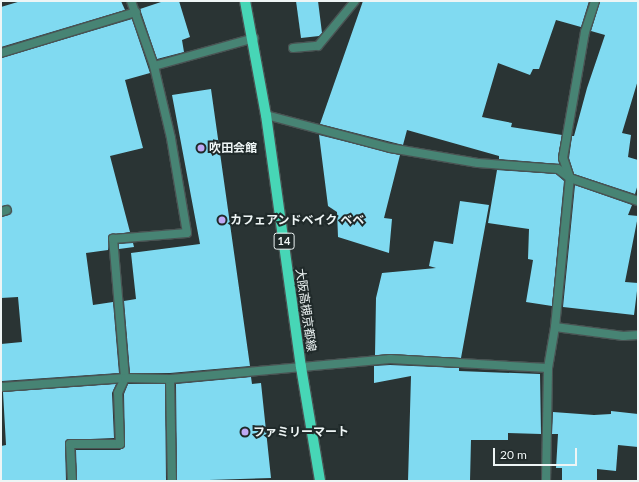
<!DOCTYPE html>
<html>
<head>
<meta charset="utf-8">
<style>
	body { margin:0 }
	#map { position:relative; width:639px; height:482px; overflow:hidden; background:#2a3434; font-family:Lato,"Noto Sans JP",sans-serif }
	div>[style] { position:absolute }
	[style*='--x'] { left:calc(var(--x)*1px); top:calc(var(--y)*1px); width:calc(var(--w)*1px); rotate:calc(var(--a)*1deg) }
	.building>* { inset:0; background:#80daf1 }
	.roads { filter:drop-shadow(1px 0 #495353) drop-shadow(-1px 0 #495353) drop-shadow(0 1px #495353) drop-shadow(0 -1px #495353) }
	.service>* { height:8px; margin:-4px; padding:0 4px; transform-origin:4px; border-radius:4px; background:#478474 }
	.minor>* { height:8px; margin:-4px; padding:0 4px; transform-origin:4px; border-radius:4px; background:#478474 }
	.primary>* { height:10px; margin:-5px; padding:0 5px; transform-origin:5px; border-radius:5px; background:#47d6b6 }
	.dots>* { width:11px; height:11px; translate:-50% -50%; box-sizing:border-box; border:2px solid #202a2a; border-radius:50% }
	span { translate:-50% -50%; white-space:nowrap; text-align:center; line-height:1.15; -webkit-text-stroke:4px #202a2a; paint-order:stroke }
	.shield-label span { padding:1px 3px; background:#202a2a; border:1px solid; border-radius:3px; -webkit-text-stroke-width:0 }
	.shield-label { font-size:11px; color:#eef5f5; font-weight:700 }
	.poi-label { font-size:12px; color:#eef5f5; font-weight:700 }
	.left { translate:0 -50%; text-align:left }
	.street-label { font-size:12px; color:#eef5f5 }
	.frame { position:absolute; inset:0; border:2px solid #eef5f5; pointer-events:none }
	.scale { position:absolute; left:493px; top:448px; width:84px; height:18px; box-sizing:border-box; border:2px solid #eef5f5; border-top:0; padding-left:5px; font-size:12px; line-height:14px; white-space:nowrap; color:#eef5f5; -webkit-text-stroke:3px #202a2a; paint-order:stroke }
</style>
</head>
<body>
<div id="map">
	<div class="building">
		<div style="clip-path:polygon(21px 1px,121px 1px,125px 10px,1px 47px,1px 7px)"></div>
		<div style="clip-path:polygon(164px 1px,179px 1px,190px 37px,182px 40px,184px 52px,157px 59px,140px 9px)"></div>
		<div style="clip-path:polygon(296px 1px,318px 1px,322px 33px,319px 36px,301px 38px)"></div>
		<div style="clip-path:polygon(363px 1px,589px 1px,581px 27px,556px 20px,539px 69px,533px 69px,530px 75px,498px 63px,482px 117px,512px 123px,511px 127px,562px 135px,558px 157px,559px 164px,499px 159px,499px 156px,407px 130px,403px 145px,320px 124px)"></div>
		<div style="clip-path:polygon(600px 1px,638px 1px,638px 80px,622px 133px,631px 135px,628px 157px,638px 160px,638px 184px,635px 194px,574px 174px,569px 158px,572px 136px,574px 136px,587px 88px,605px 35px,591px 31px)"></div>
		<div style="clip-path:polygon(132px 19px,150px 73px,125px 80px,143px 148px,110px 156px,130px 232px,110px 235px,108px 250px,86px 253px,93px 305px,113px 302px,119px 373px,2px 381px,1px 344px,22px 342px,18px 297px,1px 298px,1px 217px,9px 215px,12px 211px,8px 205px,1px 206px,1px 58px)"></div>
		<div style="clip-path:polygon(211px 89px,250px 366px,170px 373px,130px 373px,124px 301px,136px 299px,131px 253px,200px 244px,172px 95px)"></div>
		<div style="clip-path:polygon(319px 135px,400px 155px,384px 218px,392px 219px,389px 253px,338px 237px,337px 212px,328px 206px)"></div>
		<div style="clip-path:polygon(497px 170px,556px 174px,564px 181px,552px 306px,526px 302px,533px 260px,528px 259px,529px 229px,488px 223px)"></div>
		<div style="clip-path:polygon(575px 185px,632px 205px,628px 215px,638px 216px,625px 282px,638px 283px,634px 315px,563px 307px)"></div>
		<div style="clip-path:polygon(460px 201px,489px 205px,461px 358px,375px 355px,376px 298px,382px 273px,436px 268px,429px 266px,434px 241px,453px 244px)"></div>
		<div style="clip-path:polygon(133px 243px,134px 247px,119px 249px,119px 244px)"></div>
		<div style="clip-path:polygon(390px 365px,459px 368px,459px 371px,540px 374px,541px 434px,508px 433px,508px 440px,471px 440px,470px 481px,408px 481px,411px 376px,374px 383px,374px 366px)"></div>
		<div style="clip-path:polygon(251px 377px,252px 384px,261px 383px,271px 478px,177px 481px,176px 384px)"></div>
		<div style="clip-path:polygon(116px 384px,112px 393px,114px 438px,67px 440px,65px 444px,66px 481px,1px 481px,1px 446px,6px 445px,3px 392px)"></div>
		<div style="clip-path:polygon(128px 384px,165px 384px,166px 481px,77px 481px,76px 450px,120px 450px,125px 446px,124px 394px)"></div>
		<div style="clip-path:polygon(611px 411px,638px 414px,638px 447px,618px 445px,616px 471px,597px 469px,597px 481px,562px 481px,562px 468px,556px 468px,558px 434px,552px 434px,553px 412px,594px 415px,611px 414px)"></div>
	</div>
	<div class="roads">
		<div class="service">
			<div style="--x:293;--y:48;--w:25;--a:-5"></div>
			<div style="--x:318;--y:46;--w:58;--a:-50.6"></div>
			<div style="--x:1;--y:53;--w:141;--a:-16.9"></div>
			<div style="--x:1;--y:212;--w:6;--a:-18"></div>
			<div style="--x:72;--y:481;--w:37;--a:-93"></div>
			<div style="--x:70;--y:444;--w:50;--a:0"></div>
			<div style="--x:120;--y:444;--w:51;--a:-92.2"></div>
			<div style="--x:118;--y:393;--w:17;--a:-65"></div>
		</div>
		<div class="minor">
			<div style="--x:154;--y:66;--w:104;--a:-15.6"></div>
			<div style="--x:266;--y:115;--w:128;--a:14.9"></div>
			<div style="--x:390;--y:148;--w:89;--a:9.7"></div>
			<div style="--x:478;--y:163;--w:80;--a:4.3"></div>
			<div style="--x:558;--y:169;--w:15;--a:37"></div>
			<div style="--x:570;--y:178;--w:72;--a:18.7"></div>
			<div style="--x:555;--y:327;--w:69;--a:7.5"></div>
			<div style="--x:623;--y:336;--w:15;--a:-4"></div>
			<div style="--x:548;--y:368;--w:42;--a:-80.3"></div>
			<div style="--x:555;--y:327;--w:150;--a:-84.3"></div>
			<div style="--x:570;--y:178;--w:21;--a:-109"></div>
			<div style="--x:563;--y:158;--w:128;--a:-80.1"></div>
			<div style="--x:585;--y:32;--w:33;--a:-72"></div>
			<div style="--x:125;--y:378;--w:140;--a:-94.9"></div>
			<div style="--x:113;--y:239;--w:74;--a:-4.6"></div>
			<div style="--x:187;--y:233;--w:96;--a:-99.6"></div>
			<div style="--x:171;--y:138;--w:74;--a:-103.3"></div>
			<div style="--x:154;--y:66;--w:69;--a:-109.5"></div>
			<div style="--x:170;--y:379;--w:102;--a:88.9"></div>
			<div style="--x:1;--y:387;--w:124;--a:-4.2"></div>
			<div style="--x:125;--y:378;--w:45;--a:1.3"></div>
			<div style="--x:170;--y:379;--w:221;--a:-5.2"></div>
			<div style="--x:390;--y:359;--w:158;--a:3.3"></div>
			<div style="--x:548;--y:368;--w:113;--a:91"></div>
		</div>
		<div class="primary">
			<div style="--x:245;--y:1;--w:116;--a:79.6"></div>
			<div style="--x:266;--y:115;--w:254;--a:82.1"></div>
			<div style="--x:301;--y:367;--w:116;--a:80.5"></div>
		</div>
	</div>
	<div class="dots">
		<div style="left:201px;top:148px;background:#bea9f5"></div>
		<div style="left:222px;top:220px;background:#bea9f5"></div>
		<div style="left:245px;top:432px;background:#bea9f5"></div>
	</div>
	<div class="shield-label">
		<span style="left:284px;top:241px">14</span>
	</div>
	<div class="poi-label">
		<span class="left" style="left:209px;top:148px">吹田会館</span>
		<span class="left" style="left:230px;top:220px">カフェアンドベイク ベベ</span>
		<span class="left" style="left:253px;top:432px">ファミリーマート</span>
	</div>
	<div class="street-label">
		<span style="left:306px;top:310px;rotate:82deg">大阪高槻京都線</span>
	</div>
	<div class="frame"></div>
	<div class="scale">20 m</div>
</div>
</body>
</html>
